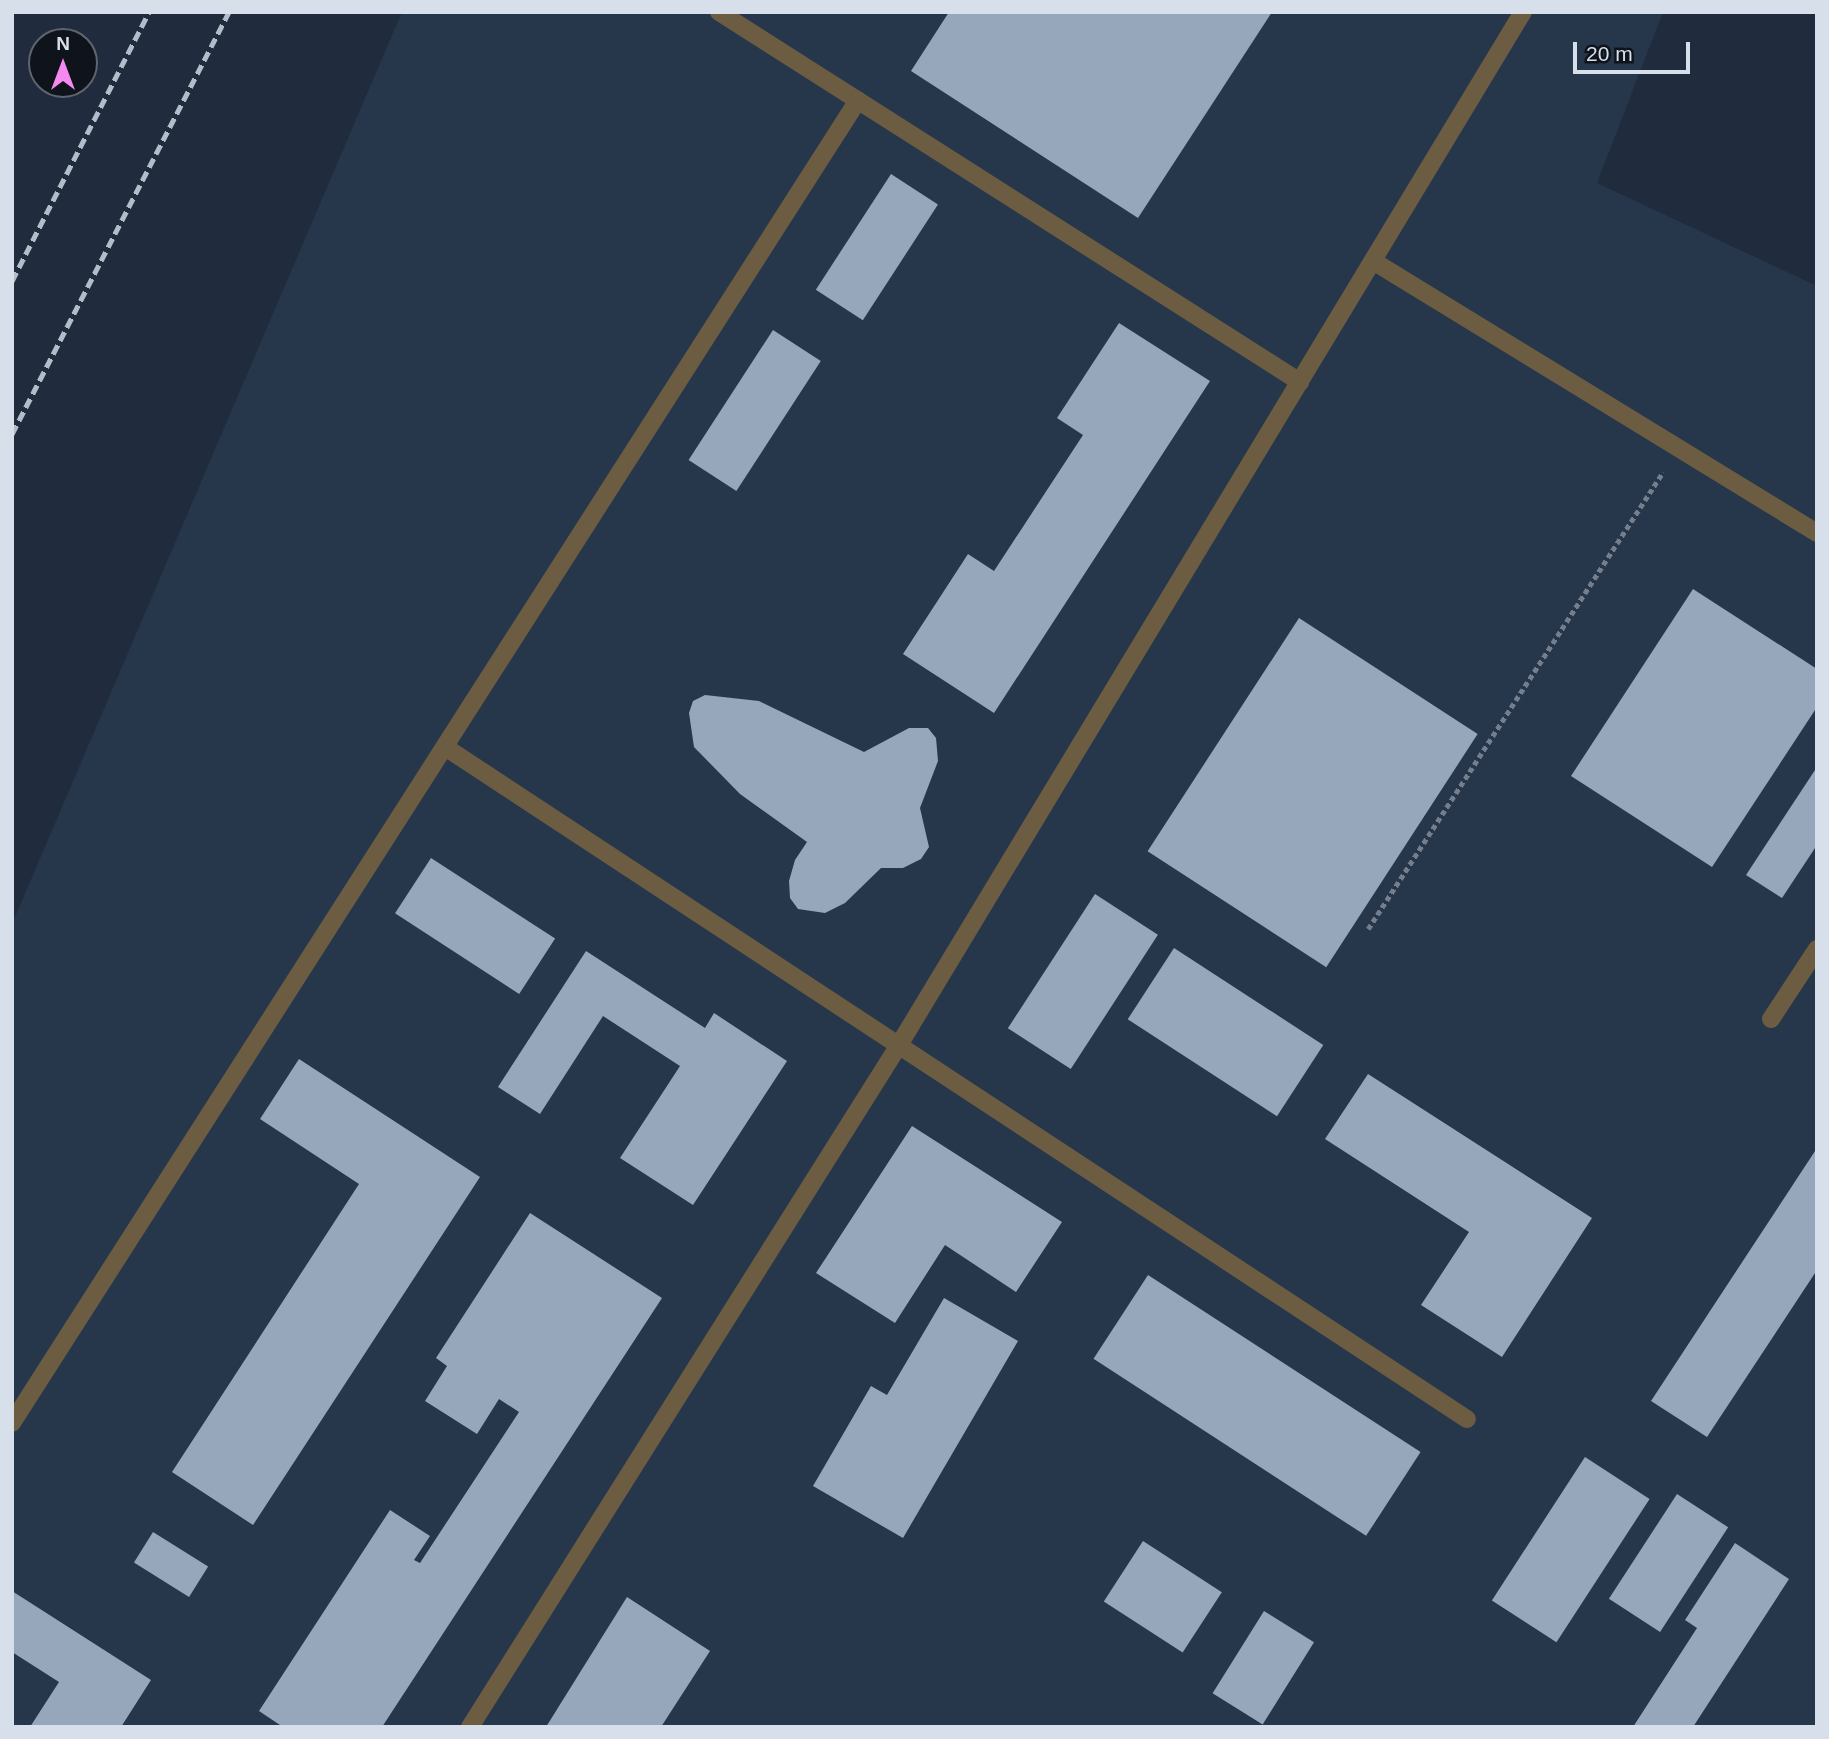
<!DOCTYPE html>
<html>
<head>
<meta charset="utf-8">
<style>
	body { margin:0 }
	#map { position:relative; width:1829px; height:1739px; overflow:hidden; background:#202c3d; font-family:Arial,sans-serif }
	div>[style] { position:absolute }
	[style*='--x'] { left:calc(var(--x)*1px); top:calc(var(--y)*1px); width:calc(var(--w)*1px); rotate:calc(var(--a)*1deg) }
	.built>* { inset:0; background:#26364b }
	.building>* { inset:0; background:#97a7bb; transform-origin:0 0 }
	.path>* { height:4.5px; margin-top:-2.25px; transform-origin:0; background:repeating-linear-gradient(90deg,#747e8c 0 5px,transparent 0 8.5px) }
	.service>* { height:18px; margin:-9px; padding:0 9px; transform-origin:9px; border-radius:9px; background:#6c5d42 }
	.rail>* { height:5px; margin-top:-2.5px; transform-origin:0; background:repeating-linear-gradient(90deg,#b3bcc8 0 10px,transparent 0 15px) }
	span { translate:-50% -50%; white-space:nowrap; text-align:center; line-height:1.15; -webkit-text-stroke:7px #0f141c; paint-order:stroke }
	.frame { position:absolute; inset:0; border:14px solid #d7dfea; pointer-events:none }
	.north { position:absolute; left:28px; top:28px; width:70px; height:70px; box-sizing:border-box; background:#0f141c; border:2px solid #5f656e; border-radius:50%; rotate:0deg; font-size:19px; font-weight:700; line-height:28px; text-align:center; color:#d7dfea }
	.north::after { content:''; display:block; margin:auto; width:24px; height:32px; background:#f589ef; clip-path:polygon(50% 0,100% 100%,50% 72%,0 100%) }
	.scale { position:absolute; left:1573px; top:42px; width:117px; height:32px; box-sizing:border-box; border:4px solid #d7dfea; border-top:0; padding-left:9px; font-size:21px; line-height:24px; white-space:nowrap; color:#d7dfea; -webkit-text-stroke:5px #0f141c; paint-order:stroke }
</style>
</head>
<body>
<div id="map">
	<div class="built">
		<div style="clip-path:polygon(402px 12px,1663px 12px,1597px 183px,1817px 286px,1817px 1727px,12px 1727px,12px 924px)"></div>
	</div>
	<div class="building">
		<div style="clip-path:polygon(949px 12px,1272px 12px,1138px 218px,911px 71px)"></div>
		<div style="left:891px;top:174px;width:56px;height:138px;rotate:33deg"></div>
		<div style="clip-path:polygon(1119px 323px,1210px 381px,994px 713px,903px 654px,968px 554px,994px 571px,1083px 435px,1057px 418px)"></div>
		<div style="left:773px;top:330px;width:57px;height:155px;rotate:33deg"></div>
		<div style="clip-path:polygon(1693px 589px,1817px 669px,1817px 707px,1712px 867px,1571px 776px)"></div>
		<div style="left:1299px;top:618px;width:213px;height:278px;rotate:33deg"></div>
		<div style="clip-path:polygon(705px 695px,759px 701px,864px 752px,909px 728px,928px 728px,936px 738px,938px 761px,920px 808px,929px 847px,921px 859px,903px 868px,881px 868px,845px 903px,825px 913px,798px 909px,790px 898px,789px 881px,795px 860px,807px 842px,740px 794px,694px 747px,689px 713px,693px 701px)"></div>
		<div style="clip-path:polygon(1817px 767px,1817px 845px,1782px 898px,1746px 875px)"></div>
		<div style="left:431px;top:858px;width:148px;height:66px;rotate:33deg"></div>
		<div style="left:1095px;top:894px;width:75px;height:160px;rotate:33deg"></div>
		<div style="left:1174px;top:948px;width:178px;height:85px;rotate:33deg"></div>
		<div style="clip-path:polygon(586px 951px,705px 1028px,714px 1013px,787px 1061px,693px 1205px,620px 1158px,680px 1066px,603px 1016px,540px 1114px,498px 1087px)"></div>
		<div style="clip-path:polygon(299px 1059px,480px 1177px,253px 1525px,172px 1472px,359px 1184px,260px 1119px)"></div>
		<div style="clip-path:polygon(1368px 1074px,1592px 1218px,1502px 1357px,1421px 1305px,1469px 1232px,1325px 1139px)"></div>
		<div style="clip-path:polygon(912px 1126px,1062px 1222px,1016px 1292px,945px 1245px,895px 1323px,816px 1273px)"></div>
		<div style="clip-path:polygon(1817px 1148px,1817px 1270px,1707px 1437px,1651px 1401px)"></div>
		<div style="clip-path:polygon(530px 1213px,662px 1298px,382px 1727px,283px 1727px,259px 1711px,390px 1510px,430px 1536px,414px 1560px,420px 1563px,519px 1412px,499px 1399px,477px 1434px,425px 1401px,447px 1366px,436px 1358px)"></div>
		<div style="left:1148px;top:1275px;width:325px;height:100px;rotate:33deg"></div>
		<div style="clip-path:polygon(944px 1298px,1018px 1341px,903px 1538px,813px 1486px,871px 1386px,887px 1395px)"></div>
		<div style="left:1585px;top:1457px;width:77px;height:171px;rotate:33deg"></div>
		<div style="left:1677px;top:1494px;width:61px;height:125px;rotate:33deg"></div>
		<div style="left:153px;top:1532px;width:65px;height:36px;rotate:32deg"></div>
		<div style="left:1143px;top:1541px;width:94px;height:72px;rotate:33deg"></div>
		<div style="clip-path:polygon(1735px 1543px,1789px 1579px,1693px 1727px,1633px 1727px,1697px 1628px,1685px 1620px)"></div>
		<div style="clip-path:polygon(12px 1591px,151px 1680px,121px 1727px,30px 1727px,59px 1682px,12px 1652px)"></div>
		<div style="clip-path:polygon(627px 1597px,710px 1651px,661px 1727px,546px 1727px)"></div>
		<div style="left:1264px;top:1611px;width:59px;height:97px;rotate:32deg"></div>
	</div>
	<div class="path">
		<div style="--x:1368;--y:929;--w:544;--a:-57.16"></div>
	</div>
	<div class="service">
		<div style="--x:719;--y:12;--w:689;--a:32.49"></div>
		<div style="--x:1373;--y:261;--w:521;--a:31.49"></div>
		<div style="--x:445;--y:747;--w:1223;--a:33.33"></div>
		<div style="--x:1771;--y:1019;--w:84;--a:-56.7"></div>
		<div style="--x:12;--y:1423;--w:1570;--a:-57.4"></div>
		<div style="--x:470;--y:1727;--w:806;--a:-57.83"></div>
		<div style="--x:899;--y:1045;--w:1207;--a:-58.87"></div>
	</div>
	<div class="rail">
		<div style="--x:12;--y:281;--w:302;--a:-63"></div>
		<div style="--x:12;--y:434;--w:475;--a:-62.8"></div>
	</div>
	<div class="frame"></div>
	<div class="north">N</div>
	<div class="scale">20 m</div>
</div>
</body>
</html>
